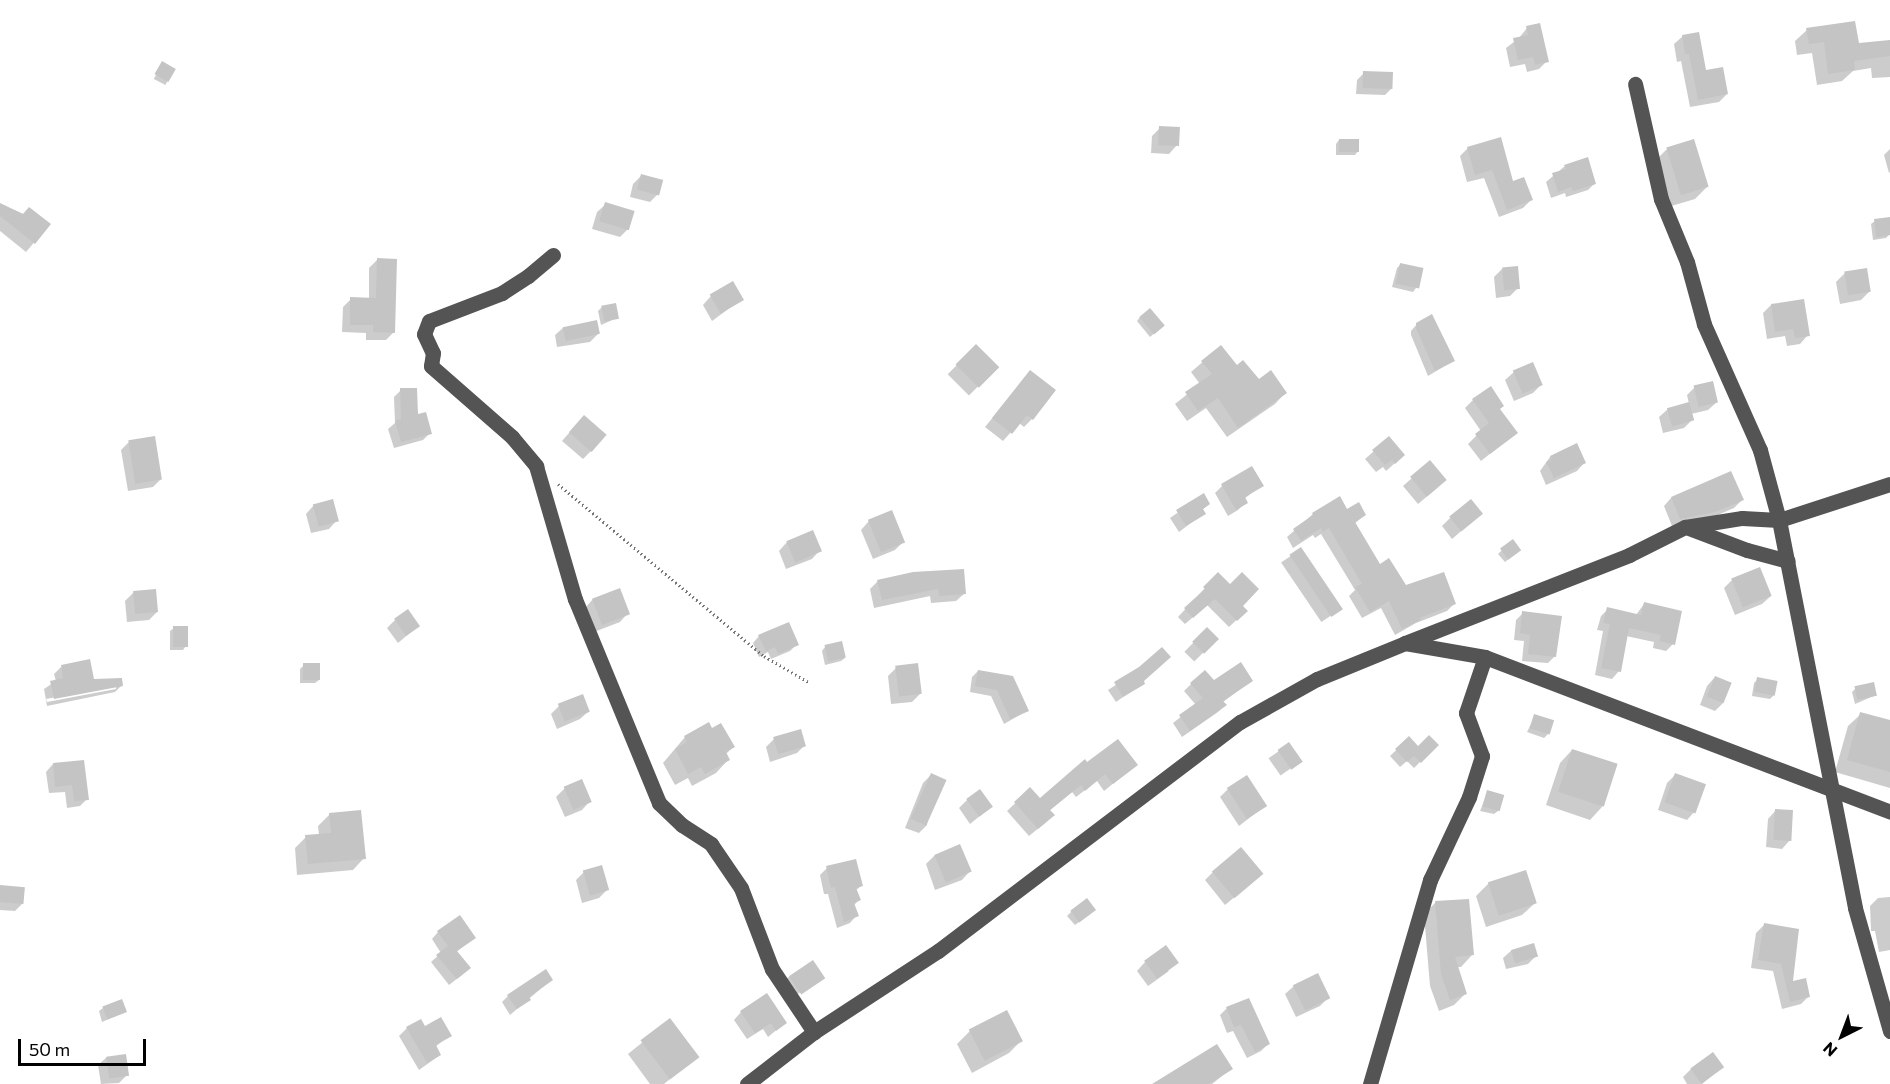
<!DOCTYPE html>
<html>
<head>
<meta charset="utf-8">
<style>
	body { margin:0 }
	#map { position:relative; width:1890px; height:1084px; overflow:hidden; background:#fff; font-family:Commissioner,sans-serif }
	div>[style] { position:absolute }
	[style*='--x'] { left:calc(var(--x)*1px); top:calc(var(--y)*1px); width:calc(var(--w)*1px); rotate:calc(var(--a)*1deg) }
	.shadow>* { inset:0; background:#0003; transform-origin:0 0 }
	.building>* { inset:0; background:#c4c4c4; transform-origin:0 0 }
	.path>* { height:3px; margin-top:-1.5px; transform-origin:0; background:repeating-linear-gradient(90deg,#767676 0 1.5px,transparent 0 4.5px) }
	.minor>* { height:15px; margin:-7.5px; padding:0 7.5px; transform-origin:7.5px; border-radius:7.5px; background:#545454 }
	span { translate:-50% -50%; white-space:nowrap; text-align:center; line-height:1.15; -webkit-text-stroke:5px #fff; paint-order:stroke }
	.north { position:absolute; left:1812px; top:1006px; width:60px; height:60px; -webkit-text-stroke:4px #fff; paint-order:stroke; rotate:222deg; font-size:16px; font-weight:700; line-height:24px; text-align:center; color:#000 }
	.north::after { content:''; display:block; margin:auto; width:21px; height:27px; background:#000; clip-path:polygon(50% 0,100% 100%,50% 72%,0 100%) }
	.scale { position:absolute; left:18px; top:1039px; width:128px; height:27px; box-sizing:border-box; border:3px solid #000; border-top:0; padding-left:8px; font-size:18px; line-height:21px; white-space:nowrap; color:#000; -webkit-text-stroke:4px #fff; paint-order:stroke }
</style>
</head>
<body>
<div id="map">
	<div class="shadow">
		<div style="clip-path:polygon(1527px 28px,1547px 61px,1539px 69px,1527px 72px,1525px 64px,1510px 67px,1506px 48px,1519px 38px)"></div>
		<div style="clip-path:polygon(1807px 30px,1858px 45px,1890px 41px,1890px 77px,1872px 78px,1871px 68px,1853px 71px,1842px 81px,1817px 85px,1812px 53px,1797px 55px,1795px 41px)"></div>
		<div style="clip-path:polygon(1683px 36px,1704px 72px,1727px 94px,1719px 102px,1690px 107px,1681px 61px,1677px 62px,1674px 44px)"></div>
		<div style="left:162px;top:63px;width:13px;height:18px;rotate:27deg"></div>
		<div style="clip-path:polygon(1364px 73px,1391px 89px,1385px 95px,1356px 94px,1357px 80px)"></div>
		<div style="clip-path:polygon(1160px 128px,1177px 145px,1169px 154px,1151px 153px,1152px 136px)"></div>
		<div style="clip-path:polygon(1339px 140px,1358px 151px,1355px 155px,1336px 155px,1336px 144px)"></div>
		<div style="clip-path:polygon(1693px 141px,1708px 186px,1695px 199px,1668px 207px,1654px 162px,1666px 150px)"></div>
		<div style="clip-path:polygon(1468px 148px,1512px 183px,1531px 200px,1523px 208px,1499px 217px,1484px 178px,1467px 182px,1460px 156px)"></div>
		<div style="clip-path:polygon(1890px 149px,1890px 172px,1889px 173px,1884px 155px)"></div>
		<div style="clip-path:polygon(1565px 166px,1595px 183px,1588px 190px,1566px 197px,1565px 193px,1551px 198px,1546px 182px)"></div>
		<div style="clip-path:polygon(642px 175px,658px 194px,650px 202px,630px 197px,633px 184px)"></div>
		<div style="clip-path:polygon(0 204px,49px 225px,26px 252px,0 231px)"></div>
		<div style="clip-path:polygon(606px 204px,628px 229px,620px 237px,592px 229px,597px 212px)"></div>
		<div style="clip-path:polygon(1875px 221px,1890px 234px,1886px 238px,1873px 240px,1871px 224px)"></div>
		<div style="clip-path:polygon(377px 260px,394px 332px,386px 340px,366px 340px,366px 333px,342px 332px,343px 307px,351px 299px,369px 299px,369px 268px)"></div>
		<div style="clip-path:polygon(1400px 265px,1416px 288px,1413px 292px,1392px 287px,1397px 268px)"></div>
		<div style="clip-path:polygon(1502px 269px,1518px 288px,1510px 296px,1496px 298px,1494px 277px)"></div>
		<div style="clip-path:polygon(1845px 273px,1869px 292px,1861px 300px,1840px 304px,1836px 282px)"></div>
		<div style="clip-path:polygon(711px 296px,742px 299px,712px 321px,703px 305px)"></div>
		<div style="clip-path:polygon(1771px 305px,1808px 335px,1800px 344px,1787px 346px,1785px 336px,1767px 339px,1763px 313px)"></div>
		<div style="clip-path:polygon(602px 307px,617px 318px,601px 325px,598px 311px)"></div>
		<div style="clip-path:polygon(1140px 317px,1163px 326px,1150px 337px,1137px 321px)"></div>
		<div style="clip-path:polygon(1417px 324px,1453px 361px,1428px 376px,1411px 335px,1411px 331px)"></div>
		<div style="clip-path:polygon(564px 327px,598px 334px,590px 342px,557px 347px,555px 335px)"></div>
		<div style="left:976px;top:346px;width:30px;height:40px;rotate:45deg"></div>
		<div style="clip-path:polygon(1220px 347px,1237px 367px,1285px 393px,1275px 404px,1227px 437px,1206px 408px,1187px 421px,1175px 404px,1200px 384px,1191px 372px)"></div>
		<div style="clip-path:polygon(1030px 372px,1032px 419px,1024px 427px,1019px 423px,1003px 441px,985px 427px)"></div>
		<div style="clip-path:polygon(1514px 372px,1541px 385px,1533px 393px,1514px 401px,1505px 380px)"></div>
		<div style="clip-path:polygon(1695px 387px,1717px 402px,1708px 410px,1691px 414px,1692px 420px,1684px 428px,1663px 433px,1659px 417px,1668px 409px,1689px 404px,1687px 395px)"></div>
		<div style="clip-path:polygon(401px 390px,430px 433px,423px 440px,394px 448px,388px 429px,395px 423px,394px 397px)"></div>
		<div style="clip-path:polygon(1473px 400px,1499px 410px,1516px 433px,1481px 461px,1468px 444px,1481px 431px,1465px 408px)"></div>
		<div style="clip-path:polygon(576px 425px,591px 451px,583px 459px,562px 441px)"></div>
		<div style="clip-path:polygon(1389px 438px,1395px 463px,1386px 471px,1383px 467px,1376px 472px,1365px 459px)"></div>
		<div style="clip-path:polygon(129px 442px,161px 479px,153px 487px,128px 491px,121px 450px)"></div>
		<div style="clip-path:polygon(1550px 457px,1584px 463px,1577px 471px,1546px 485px,1540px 471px)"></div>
		<div style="clip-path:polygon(1430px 462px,1437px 488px,1418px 504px,1403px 486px)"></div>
		<div style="clip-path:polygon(1731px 473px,1742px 500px,1734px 508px,1706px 520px,1672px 526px,1664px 506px,1671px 498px)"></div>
		<div style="clip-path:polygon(1262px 485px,1244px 499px,1246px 502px,1238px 510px,1228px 516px,1215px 493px,1222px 486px)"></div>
		<div style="clip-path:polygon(1203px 495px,1209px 504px,1202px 510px,1204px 513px,1179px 532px,1170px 518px)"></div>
		<div style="clip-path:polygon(1339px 498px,1347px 511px,1365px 515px,1354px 524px,1380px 566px,1405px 587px,1454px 604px,1447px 611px,1416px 623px,1395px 635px,1381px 608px,1362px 618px,1349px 596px,1355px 590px,1321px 534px,1315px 538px,1313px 535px,1293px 548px,1287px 537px,1313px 514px)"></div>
		<div style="clip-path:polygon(314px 505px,337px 520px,329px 529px,311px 533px,306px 514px)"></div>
		<div style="clip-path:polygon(1481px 514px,1452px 539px,1442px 526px,1450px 518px)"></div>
		<div style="clip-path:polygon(869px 521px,904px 541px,895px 550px,873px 559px,861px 530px)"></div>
		<div style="clip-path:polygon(1512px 541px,1516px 553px,1505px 562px,1498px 554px)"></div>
		<div style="clip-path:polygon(787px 542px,820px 550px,812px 559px,786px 569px,779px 551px)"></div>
		<div style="left:1301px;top:549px;width:72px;height:24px;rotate:56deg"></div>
		<div style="clip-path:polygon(913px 574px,965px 593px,956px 601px,931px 603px,930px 596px,874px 608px,870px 589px,878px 581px)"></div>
		<div style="clip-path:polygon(1218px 574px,1246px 611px,1229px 627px,1207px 605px,1185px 624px,1178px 617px)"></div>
		<div style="clip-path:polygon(1732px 580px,1771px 596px,1762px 604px,1735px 615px,1724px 588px)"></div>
		<div style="clip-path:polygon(134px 592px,157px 612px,149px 620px,127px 622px,125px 601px)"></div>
		<div style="clip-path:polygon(593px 599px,628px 613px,620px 622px,594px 632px,585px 608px)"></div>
		<div style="clip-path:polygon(1644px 604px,1673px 644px,1666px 651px,1653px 648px,1654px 642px,1626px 636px,1619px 671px,1612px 679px,1595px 675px,1603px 631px,1597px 630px,1601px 616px,1608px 609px,1636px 615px)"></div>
		<div style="clip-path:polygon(1523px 613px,1555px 656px,1548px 663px,1522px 661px,1524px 641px,1514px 640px,1516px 620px)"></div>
		<div style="clip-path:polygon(395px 620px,418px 626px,398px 643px,387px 628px)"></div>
		<div style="clip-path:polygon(174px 628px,186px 646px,183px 650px,170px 650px,170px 631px)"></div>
		<div style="left:1207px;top:629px;width:14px;height:32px;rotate:45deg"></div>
		<div style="clip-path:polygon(759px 636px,797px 644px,790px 651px,771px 659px,768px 652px,759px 657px,753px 643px)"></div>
		<div style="clip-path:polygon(825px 647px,845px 658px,841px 661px,825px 665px,822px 651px)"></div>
		<div style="clip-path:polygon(304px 665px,319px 680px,315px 683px,300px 683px,300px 669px)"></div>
		<div style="clip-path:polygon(evenodd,61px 667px,93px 681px,122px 685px,115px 692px,47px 706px,44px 689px,56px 681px,54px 674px,61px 667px,116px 686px,116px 689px,47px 702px,46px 699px,116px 686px)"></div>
		<div style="clip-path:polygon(896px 668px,920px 694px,912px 702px,891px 704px,888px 676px)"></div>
		<div style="clip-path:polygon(1140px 669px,1143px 683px,1116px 702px,1108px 690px)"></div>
		<div style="clip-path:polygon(978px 671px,1027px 711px,1004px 724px,991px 696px,970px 692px,972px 677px)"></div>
		<div style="clip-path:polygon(1715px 677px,1723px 703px,1715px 711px,1700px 705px,1707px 686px)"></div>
		<div style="clip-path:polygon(1758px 679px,1774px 695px,1770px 699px,1752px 696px,1754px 683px)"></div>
		<div style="clip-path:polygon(1251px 681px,1223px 702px,1225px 705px,1218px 712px,1182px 737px,1173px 723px,1196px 705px,1184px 691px,1191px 684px)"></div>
		<div style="clip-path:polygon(1855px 689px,1876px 695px,1855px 704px,1852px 692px)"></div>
		<div style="clip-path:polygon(559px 706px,589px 711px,580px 719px,557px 729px,551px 714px)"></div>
		<div style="clip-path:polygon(1861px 714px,1890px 722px,1890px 788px,1835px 772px,1848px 726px)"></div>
		<div style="clip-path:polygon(1535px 716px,1548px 734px,1544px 738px,1527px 732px)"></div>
		<div style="clip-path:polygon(712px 730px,733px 747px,725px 755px,728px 760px,716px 773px,692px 786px,688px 778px,675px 785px,663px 763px,685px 737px)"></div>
		<div style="clip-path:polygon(1409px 738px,1418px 748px,1437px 745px,1414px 768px,1407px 761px,1400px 767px,1390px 756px)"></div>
		<div style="clip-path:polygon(774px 739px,805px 745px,797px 753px,770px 762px,766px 747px)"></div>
		<div style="left:1289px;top:744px;width:21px;height:25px;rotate:55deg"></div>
		<div style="clip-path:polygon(1572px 750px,1602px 807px,1590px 820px,1546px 805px,1560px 763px)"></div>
		<div style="clip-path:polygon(53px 764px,87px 799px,80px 806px,67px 808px,65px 792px,49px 793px,46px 772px)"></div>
		<div style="clip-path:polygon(1087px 764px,1136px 765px,1104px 791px,1097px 781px,1076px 797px,1072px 792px,1049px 811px,1045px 823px,1029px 836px,1007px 811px,1030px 789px,1040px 801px)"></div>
		<div style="clip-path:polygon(931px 775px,927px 825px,919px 833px,905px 828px,923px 783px)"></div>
		<div style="clip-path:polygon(1675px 775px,1695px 811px,1687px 820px,1658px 810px,1667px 783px)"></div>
		<div style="clip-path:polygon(565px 788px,590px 801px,582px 810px,565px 817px,556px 797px)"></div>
		<div style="clip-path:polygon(1228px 789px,1266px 805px,1239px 826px,1220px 797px)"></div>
		<div style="clip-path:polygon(1488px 792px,1498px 811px,1494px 814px,1480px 811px)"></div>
		<div style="clip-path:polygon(967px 800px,991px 807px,970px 824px,959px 808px)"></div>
		<div style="clip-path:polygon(1776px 810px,1790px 840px,1782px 849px,1766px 847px,1768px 819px)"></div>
		<div style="clip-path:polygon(330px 814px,364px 858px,353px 870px,297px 875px,295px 848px,306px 837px,319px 835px,318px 826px)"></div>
		<div style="clip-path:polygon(960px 846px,970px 871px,962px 880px,935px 890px,926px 864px,934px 856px)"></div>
		<div style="clip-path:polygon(827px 868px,861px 886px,855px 891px,859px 900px,853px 906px,857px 915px,850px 923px,837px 928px,828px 894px,824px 894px,820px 875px)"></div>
		<div style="clip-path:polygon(584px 872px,607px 890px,599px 898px,582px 903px,576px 880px)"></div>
		<div style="clip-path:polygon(1213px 872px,1253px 882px,1225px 905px,1205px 880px)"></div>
		<div style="clip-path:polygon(1489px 883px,1535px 903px,1522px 915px,1486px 927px,1476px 896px)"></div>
		<div style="clip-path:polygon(0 887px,23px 903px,15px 911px,0 910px)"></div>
		<div style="clip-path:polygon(1890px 897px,1890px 950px,1879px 952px,1875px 931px,1871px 931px,1870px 906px,1878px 898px)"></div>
		<div style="clip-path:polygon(1436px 902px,1472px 955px,1461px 967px,1457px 967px,1466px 993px,1454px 1005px,1439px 1011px,1430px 986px,1424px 914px)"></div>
		<div style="clip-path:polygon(1071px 912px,1090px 914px,1075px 925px,1067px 916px)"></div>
		<div style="clip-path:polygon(1764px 925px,1791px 983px,1809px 996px,1801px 1004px,1782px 1009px,1773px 971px,1751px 968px,1756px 933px)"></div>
		<div style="clip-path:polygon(438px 932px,474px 938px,456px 952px,463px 974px,449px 985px,431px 962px,441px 953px,432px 939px)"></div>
		<div style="clip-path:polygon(1512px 950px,1536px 956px,1528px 964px,1506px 969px,1503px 958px)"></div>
		<div style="left:813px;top:962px;width:19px;height:39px;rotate:58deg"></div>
		<div style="clip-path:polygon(1145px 962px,1169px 971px,1148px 986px,1137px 971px)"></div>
		<div style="clip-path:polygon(551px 980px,510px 1015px,502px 1002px,508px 996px)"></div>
		<div style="clip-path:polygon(1294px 986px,1328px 998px,1320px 1006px,1296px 1017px,1285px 994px)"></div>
		<div style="clip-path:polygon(103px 1008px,125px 1012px,102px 1022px,99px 1011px)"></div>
		<div style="clip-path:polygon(1227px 1008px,1268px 1044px,1261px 1051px,1247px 1058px,1233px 1031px,1227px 1033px,1220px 1015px)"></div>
		<div style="clip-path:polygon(741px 1012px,785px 1023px,768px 1037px,763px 1029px,747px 1039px,734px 1020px)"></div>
		<div style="clip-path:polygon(1006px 1012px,1022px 1040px,1009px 1053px,972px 1073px,957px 1044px,970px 1031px)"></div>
		<div style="clip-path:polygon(670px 1020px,697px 1057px,664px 1084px,650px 1084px,628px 1054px)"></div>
		<div style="clip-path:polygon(407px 1028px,424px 1028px,450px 1035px,435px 1047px,440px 1055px,419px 1070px,399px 1036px)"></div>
		<div style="clip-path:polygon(107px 1057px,127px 1075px,119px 1083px,101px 1084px,98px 1065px)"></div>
		<div style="clip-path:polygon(1722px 1067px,1702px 1084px,1687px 1084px,1683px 1077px,1691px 1069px)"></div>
		<div style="clip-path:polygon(1231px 1069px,1212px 1084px,1155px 1084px)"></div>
	</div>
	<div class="building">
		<div style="clip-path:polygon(1855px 21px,1859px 43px,1890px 40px,1890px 56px,1854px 61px,1855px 70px,1828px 74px,1824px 42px,1809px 44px,1806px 28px)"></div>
		<div style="clip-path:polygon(1540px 23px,1549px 62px,1535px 65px,1533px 57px,1518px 60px,1513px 38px,1528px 35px,1526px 26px)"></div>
		<div style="clip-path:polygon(1699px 32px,1706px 70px,1723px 67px,1728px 94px,1698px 100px,1689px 54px,1685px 54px,1682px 35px)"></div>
		<div style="left:162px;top:61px;width:16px;height:15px;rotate:30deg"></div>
		<div style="left:1363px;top:71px;width:30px;height:17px;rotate:2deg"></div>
		<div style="left:1159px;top:126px;width:21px;height:19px;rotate:3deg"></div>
		<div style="clip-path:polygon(1501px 137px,1513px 181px,1524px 177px,1533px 200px,1507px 210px,1492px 170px,1475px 175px,1467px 147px)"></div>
		<div style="left:1339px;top:139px;width:20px;height:13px"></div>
		<div style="left:1694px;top:139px;width:50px;height:29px;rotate:73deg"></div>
		<div style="clip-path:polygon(1588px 157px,1596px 184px,1573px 191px,1571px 187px,1558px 192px,1552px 173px,1566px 169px,1564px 165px)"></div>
		<div style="left:641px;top:174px;width:23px;height:16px;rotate:15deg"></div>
		<div style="left:605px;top:202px;width:31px;height:20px;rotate:17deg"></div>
		<div style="clip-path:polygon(0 203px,23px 214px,29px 207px,51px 224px,35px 244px,0 216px)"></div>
		<div style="clip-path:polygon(1890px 217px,1890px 235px,1876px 237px,1874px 219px)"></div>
		<div style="clip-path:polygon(377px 258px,397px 259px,395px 333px,373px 332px,373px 325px,350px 325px,350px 297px,376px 298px)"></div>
		<div style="left:1400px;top:263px;width:24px;height:21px;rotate:12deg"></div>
		<div style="left:1518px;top:266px;width:23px;height:16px;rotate:85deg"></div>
		<div style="left:1867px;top:268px;width:24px;height:23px;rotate:81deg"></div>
		<div style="left:733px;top:281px;width:22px;height:27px;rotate:60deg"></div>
		<div style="clip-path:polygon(1804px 299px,1810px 336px,1795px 338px,1793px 329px,1775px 332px,1771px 304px)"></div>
		<div style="left:616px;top:303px;width:16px;height:15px;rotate:79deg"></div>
		<div style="left:1150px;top:308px;width:23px;height:14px;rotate:50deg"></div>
		<div style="clip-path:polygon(1432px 314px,1455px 361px,1435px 371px,1416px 328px,1416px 323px)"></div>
		<div style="left:597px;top:320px;width:14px;height:35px;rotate:78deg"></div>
		<div style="left:976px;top:344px;width:33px;height:29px;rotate:45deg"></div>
		<div style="clip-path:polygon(1221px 345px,1237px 365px,1243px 360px,1259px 379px,1271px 370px,1287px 393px,1238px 428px,1218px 398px,1198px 411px,1185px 392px,1212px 374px,1201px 361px)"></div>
		<div style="left:1533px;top:362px;width:25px;height:22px;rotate:67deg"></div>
		<div style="clip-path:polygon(1030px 370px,1056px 390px,1033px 420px,1027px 415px,1012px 434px,992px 418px)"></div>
		<div style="left:1713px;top:381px;width:22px;height:20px;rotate:77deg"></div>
		<div style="clip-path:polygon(1491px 386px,1504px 406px,1500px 409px,1518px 433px,1490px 454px,1475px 434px,1489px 423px,1472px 399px)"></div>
		<div style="clip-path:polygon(400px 388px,417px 388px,418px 414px,426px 412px,432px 434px,401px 442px,395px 421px,401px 419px)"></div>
		<div style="left:1689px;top:402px;width:19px;height:23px;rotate:74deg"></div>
		<div style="left:584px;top:415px;width:30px;height:23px;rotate:41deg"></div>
		<div style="left:155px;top:436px;width:44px;height:27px;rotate:81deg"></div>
		<div style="clip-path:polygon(1389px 436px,1405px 455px,1395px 464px,1392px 460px,1385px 465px,1372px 450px)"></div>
		<div style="clip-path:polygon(1577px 443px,1586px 463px,1554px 478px,1546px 462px,1551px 460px,1550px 456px)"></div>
		<div style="left:1430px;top:460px;width:26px;height:26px;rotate:50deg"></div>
		<div style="clip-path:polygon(1252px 466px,1264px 486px,1245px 497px,1248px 503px,1236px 510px,1221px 484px)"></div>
		<div style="clip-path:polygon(1731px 471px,1744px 500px,1715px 512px,1680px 519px,1671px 497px)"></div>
		<div style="clip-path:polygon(1204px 493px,1210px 504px,1203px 509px,1206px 514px,1186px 526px,1176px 510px)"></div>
		<div style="clip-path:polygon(1340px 496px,1347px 509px,1359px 502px,1366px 515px,1355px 522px,1380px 564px,1389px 558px,1406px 585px,1444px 572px,1456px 604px,1419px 618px,1421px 620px,1402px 629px,1389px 601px,1370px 612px,1355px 587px,1362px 584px,1329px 528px,1323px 532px,1321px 528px,1301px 541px,1293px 529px,1313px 515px,1312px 513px)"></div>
		<div style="left:333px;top:499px;width:23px;height:21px;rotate:75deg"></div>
		<div style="left:1471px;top:499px;width:19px;height:28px;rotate:51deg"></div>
		<div style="left:892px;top:510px;width:35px;height:26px;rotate:68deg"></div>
		<div style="left:813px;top:530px;width:23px;height:29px;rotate:67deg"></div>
		<div style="left:1513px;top:539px;width:14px;height:16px;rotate:54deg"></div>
		<div style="left:1301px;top:547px;width:75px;height:14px;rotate:56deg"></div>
		<div style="left:1760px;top:567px;width:31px;height:31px;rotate:68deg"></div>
		<div style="clip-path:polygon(964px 569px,966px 594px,939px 596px,938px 589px,882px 600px,877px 580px,913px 572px)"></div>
		<div style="clip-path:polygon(1218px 572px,1230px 584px,1242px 572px,1259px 589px,1243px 606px,1248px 611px,1237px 621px,1215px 599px,1193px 618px,1184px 608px,1205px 589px,1203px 587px)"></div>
		<div style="left:620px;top:588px;width:28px;height:30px;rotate:69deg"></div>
		<div style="left:156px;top:589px;width:23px;height:23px;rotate:85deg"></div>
		<div style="clip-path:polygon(1644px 602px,1682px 611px,1675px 645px,1659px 641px,1661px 635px,1629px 628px,1621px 672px,1601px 668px,1610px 624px,1603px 623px,1607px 607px,1641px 615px)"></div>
		<div style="left:408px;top:609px;width:21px;height:17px;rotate:55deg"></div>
		<div style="clip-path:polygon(1522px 611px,1562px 616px,1556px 657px,1528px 654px,1530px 635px,1520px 633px)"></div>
		<div style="clip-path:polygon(789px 622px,799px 645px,778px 654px,775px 647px,766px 651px,758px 635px)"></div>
		<div style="left:173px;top:626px;width:15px;height:21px"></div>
		<div style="left:1207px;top:627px;width:17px;height:21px;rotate:45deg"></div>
		<div style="left:842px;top:641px;width:17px;height:18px;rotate:77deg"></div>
		<div style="clip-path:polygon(1162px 647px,1171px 657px,1144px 681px,1145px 684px,1123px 697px,1114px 682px,1139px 667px)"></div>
		<div style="clip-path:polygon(90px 659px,94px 679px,122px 678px,123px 686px,54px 699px,50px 681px,63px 678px,61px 665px)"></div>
		<div style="clip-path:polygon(1241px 662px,1253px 681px,1223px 701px,1227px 705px,1190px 731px,1179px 715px,1203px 698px,1190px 683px,1205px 670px,1214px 680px)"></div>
		<div style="left:303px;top:663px;width:17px;height:17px"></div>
		<div style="left:918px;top:663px;width:31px;height:23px;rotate:83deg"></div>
		<div style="clip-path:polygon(978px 670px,1013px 676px,1029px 711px,1010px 719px,997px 690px,975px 686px)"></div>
		<div style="left:1715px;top:676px;width:18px;height:22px;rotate:22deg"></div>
		<div style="left:1757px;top:677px;width:21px;height:15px;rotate:11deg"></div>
		<div style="left:1874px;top:682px;width:14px;height:20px;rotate:78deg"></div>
		<div style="left:583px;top:694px;width:19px;height:27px;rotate:69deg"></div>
		<div style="clip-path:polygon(1860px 712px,1890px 720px,1890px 772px,1847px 760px)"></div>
		<div style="left:1534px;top:714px;width:21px;height:15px;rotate:17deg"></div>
		<div style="clip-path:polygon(709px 722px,712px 728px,721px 723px,735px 747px,726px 752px,730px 760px,705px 774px,701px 767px,688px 774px,675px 749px,687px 742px,684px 736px)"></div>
		<div style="left:801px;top:729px;width:18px;height:29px;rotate:74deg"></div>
		<div style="clip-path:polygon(1429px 735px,1439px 745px,1421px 763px,1414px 756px,1407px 762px,1395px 749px,1409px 736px,1418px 746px)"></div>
		<div style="clip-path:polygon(1118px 739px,1138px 765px,1113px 784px,1105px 774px,1085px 791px,1081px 785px,1050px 810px,1055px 815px,1038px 829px,1014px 802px,1030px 787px,1040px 798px,1085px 759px,1087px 762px)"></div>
		<div style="left:1289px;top:742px;width:24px;height:14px;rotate:55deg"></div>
		<div style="left:1572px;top:749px;width:48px;height:45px;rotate:18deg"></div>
		<div style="clip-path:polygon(84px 760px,89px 800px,74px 801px,72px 785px,55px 787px,53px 763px)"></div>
		<div style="left:931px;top:773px;width:17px;height:50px;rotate:24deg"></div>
		<div style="left:1675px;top:773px;width:33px;height:31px;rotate:20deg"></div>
		<div style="left:1247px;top:775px;width:37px;height:24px;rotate:57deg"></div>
		<div style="left:582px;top:779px;width:25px;height:20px;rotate:67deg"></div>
		<div style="left:980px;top:789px;width:22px;height:17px;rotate:54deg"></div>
		<div style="left:1487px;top:790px;width:18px;height:17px;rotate:16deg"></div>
		<div style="left:1775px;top:809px;width:18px;height:31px;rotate:3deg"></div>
		<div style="clip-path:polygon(361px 810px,366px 859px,308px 864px,305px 835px,331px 833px,329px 813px)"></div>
		<div style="left:960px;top:844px;width:30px;height:28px;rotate:67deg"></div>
		<div style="left:1241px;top:847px;width:35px;height:38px;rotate:50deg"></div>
		<div style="clip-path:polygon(856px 859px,863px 886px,856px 888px,861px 900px,854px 903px,859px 916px,844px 922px,835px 887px,831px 888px,826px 866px)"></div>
		<div style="left:602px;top:865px;width:26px;height:20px;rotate:74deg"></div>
		<div style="left:1526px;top:870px;width:35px;height:40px;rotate:72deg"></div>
		<div style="left:0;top:885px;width:25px;height:17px;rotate:5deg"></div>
		<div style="left:1087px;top:898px;width:15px;height:21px;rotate:53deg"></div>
		<div style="clip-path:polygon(1469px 899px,1474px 955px,1455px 957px,1467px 994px,1450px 1000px,1441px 974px,1435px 901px)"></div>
		<div style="clip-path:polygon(460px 915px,476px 938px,457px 951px,471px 968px,457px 979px,436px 955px,448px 946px,437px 931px)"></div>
		<div style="clip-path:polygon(1764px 923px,1799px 929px,1793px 981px,1806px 978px,1810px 997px,1790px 1002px,1781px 964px,1758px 960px)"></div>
		<div style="left:1534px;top:943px;width:14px;height:24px;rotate:73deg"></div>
		<div style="left:1166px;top:945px;width:22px;height:27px;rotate:54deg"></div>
		<div style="left:813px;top:960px;width:22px;height:29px;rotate:56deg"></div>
		<div style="clip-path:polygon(546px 969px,553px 980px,529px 997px,531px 1000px,517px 1009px,507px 995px)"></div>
		<div style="left:1318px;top:973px;width:28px;height:28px;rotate:64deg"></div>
		<div style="clip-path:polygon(767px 993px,787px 1023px,776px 1031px,771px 1023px,755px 1033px,740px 1011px)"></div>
		<div style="clip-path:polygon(1249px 998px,1270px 1044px,1255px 1052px,1241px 1025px,1234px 1027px,1226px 1007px)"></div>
		<div style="left:122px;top:999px;width:14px;height:21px;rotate:69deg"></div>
		<div style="left:1007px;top:1010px;width:35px;height:43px;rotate:63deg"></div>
		<div style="clip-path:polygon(441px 1017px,452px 1036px,436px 1045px,441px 1055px,427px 1063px,406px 1027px,421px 1019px,425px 1026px)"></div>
		<div style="left:670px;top:1018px;width:49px;height:37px;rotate:53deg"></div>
		<div style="clip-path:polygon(1217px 1044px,1233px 1069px,1209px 1084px,1152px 1084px)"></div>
		<div style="left:1713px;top:1052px;width:19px;height:28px;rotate:54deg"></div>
		<div style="left:126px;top:1054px;width:22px;height:20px;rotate:82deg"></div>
	</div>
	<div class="path">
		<div style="--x:558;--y:484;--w:268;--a:39.9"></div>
		<div style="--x:764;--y:656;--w:53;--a:30.4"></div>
	</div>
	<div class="minor">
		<div style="--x:553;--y:255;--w:33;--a:140"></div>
		<div style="--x:528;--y:276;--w:31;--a:147"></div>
		<div style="--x:502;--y:293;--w:78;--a:159"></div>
		<div style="--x:429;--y:321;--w:14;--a:111"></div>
		<div style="--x:424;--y:334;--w:21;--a:65"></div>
		<div style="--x:433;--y:353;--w:13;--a:99"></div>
		<div style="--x:431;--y:366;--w:108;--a:41.2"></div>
		<div style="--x:512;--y:437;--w:38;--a:50"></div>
		<div style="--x:536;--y:466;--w:139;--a:73.7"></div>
		<div style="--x:575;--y:599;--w:221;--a:67.6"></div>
		<div style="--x:659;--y:803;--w:32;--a:44"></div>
		<div style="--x:682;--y:825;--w:35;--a:33"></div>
		<div style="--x:711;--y:844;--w:53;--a:55.7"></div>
		<div style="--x:741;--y:888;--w:87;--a:69.1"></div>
		<div style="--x:772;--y:969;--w:76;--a:56.3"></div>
		<div style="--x:1890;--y:484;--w:117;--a:162"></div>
		<div style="--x:1779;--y:520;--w:395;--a:78.9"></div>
		<div style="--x:1855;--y:908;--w:128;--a:74.1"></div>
		<div style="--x:1686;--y:527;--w:65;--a:20.7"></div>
		<div style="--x:1747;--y:550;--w:42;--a:15"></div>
		<div style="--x:1405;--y:643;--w:241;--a:-21.4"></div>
		<div style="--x:1629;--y:555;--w:63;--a:-26.6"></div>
		<div style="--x:1685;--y:527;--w:58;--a:-9"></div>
		<div style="--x:1742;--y:518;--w:37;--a:3"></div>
		<div style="--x:1779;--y:520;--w:73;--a:-105.2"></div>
		<div style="--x:1760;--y:450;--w:138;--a:-114"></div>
		<div style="--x:1704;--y:324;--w:64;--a:-105.3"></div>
		<div style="--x:1687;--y:262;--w:68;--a:-112.4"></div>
		<div style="--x:1661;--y:199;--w:118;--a:-102.7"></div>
		<div style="--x:747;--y:1084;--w:85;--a:-37.8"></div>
		<div style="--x:814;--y:1032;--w:148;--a:-33.2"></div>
		<div style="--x:938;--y:951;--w:379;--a:-37.2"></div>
		<div style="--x:1240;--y:722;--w:88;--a:-29.2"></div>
		<div style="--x:1317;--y:679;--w:95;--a:-22.2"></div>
		<div style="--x:1405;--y:643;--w:81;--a:9.9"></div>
		<div style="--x:1485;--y:657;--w:434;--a:20.9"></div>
		<div style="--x:1370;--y:1084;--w:213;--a:-73.6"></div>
		<div style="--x:1430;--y:880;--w:92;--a:-64.8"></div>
		<div style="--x:1469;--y:797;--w:43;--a:-72.4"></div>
		<div style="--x:1482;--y:756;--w:46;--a:-110.4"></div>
		<div style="--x:1466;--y:713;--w:59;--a:-71.3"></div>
	</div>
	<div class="north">N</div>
	<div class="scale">50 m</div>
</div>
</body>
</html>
